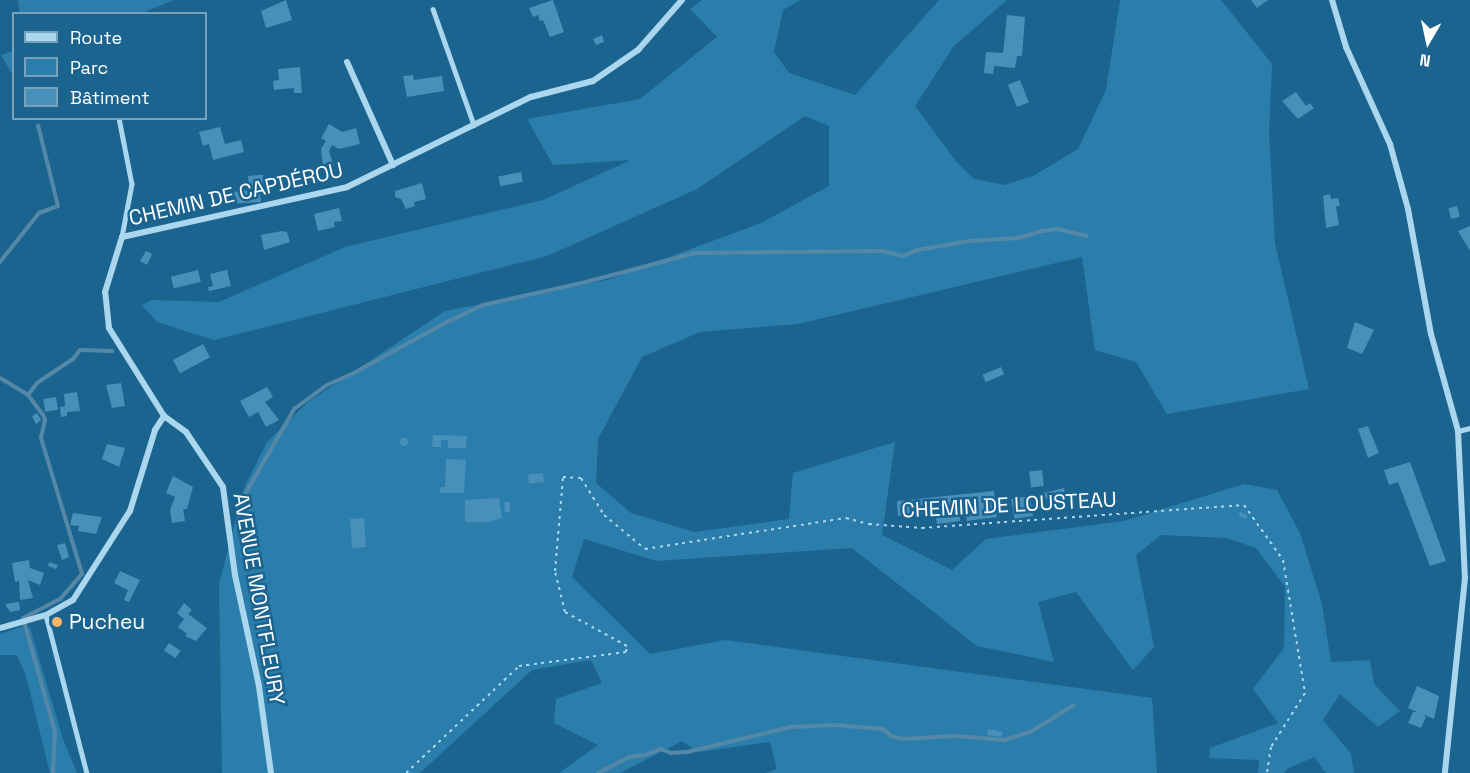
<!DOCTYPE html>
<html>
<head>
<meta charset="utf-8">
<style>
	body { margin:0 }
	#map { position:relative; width:1470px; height:773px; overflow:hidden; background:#1b6490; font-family:"Space Grotesk",sans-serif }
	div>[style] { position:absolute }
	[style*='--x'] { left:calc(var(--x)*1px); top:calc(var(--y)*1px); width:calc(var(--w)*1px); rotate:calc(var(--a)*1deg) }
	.green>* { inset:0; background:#2b7eac }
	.stream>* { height:4px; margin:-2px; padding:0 2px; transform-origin:2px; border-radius:2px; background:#5588a6 }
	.building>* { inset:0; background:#4890b9; transform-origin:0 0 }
	.round { border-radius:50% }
	.path>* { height:2px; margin-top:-1px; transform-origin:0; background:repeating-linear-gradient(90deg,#aad6ee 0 3px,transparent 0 7.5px) }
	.lane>* { height:4.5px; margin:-2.25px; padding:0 2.25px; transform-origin:2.25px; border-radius:2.25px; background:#aad6ee }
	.street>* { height:6px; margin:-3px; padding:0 3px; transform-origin:3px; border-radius:3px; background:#aad6ee }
	.dots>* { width:16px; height:16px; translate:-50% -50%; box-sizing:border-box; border:3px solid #1b6490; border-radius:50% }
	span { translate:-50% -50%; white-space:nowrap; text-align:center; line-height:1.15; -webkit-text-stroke:5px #1b6490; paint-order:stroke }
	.street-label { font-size:21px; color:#fff }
	.poi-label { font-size:21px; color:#fff }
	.left { translate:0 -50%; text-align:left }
	.legend { position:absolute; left:12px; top:12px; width:195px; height:108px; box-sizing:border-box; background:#1b6490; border:2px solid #76a2bc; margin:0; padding:8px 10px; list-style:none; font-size:18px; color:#fff }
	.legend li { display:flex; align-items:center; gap:12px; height:30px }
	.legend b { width:30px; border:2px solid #76a2bc }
	.north { position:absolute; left:1398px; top:12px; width:60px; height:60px; -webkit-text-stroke:4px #1b6490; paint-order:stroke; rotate:189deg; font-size:16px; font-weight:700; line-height:24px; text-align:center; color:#fff }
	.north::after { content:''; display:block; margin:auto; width:21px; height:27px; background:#fff; clip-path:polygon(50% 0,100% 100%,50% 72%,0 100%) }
</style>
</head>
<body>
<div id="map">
	<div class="green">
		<div style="clip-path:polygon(18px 0,174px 0,142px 13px,20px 14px)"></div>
		<div style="clip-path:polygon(702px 0,800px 0,783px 10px,774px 52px,789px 73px,855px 95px,939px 0,1007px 0,954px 46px,915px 106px,955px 160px,974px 179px,1005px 185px,1033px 176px,1078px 149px,1106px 90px,1120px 0,1221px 0,1272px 64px,1269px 133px,1275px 243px,1309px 389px,1167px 414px,1136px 362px,1095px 350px,1082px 257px,798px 324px,700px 332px,642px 357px,598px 439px,596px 483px,631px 513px,694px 532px,789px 519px,793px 473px,895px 442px,882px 535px,952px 570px,986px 539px,1124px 521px,1244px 484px,1277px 490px,1300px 533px,1322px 604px,1331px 662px,1370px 660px,1374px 684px,1400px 711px,1378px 727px,1340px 694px,1323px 720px,1351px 754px,1354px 773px,1326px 773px,1314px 757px,1287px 769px,1284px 773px,1258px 773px,1259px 760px,1209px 758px,1210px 748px,1278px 723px,1253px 689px,1284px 648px,1285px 587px,1256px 548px,1227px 538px,1161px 535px,1136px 555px,1154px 647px,1133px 670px,1076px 592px,1038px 602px,1054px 662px,977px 646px,852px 548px,657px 561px,584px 539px,572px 577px,650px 654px,725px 640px,1152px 698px,1157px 773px,766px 773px,777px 769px,770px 742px,699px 752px,682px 741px,620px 773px,559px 773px,598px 745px,554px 723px,556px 699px,602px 683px,591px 660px,532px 670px,420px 773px,222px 773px,219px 584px,244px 488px,267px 442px,308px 402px,445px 311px,607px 280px,761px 223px,829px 186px,829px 126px,805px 116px,697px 189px,547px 256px,214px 340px,157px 322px,142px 305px,152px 300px,219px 302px,345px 247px,543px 200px,631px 160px,553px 165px,527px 119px,640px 99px,717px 37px,690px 9px)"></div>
		<div style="clip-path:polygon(13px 51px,14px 51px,13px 76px,1px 55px)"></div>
		<div style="clip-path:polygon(21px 627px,30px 628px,63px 739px,77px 773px,50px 773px,26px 676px,17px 655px,0 655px,0 634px)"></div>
	</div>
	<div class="stream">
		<div style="--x:0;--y:262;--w:63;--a:-51.5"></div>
		<div style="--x:39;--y:213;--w:20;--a:-20"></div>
		<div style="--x:58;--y:206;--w:83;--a:-103.9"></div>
		<div style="--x:0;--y:378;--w:33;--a:31"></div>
		<div style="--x:28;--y:395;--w:25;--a:53"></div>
		<div style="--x:43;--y:415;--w:5;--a:68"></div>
		<div style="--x:45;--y:420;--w:18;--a:103"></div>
		<div style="--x:41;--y:438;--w:142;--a:73.2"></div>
		<div style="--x:82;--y:574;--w:33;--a:131"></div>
		<div style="--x:60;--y:599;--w:42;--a:152.8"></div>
		<div style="--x:23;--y:618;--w:118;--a:74.3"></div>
		<div style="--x:55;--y:732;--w:41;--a:92.8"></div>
		<div style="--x:28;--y:395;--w:15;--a:-53"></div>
		<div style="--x:37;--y:383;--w:43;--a:-33.7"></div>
		<div style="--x:73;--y:359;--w:11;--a:-52"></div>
		<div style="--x:80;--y:350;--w:32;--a:2"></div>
		<div style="--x:236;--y:510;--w:116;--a:-60.1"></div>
		<div style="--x:294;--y:409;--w:41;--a:-36"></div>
		<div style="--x:327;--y:385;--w:27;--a:-24"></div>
		<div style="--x:352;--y:374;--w:106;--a:-28.7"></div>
		<div style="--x:445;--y:323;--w:42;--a:-25.3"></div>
		<div style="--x:483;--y:305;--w:106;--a:-12.6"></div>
		<div style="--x:586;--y:282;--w:113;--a:-14.9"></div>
		<div style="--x:695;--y:253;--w:187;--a:-0.6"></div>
		<div style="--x:882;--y:251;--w:22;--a:13"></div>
		<div style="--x:903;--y:256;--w:15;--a:-23"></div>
		<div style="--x:917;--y:250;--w:54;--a:-9.6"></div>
		<div style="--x:970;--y:241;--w:48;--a:-3.6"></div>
		<div style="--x:1018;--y:238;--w:25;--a:-16"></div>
		<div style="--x:1042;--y:231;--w:16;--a:-7"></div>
		<div style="--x:1058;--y:229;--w:29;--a:14"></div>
		<div style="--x:598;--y:773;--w:35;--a:-27"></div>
		<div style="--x:629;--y:757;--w:16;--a:-7"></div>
		<div style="--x:645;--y:755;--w:17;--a:-21"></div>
		<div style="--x:661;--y:749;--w:11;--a:22"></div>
		<div style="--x:671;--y:753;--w:16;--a:-4"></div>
		<div style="--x:687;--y:752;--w:107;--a:-13.5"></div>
		<div style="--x:791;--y:727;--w:44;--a:-2.6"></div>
		<div style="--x:835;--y:725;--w:48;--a:4.8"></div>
		<div style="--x:883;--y:729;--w:11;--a:41"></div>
		<div style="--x:891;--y:736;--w:12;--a:14"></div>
		<div style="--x:903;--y:739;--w:52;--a:-3.3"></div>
		<div style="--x:955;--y:736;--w:50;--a:4.6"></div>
		<div style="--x:1005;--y:740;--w:28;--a:-18"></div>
		<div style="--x:1032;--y:731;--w:49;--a:-31.8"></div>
	</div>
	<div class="building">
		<div style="clip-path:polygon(286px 0,292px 20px,266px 28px,261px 11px)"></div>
		<div style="clip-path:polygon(553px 0,564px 32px,550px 37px,543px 20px,540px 21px,538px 15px,533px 17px,529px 8px)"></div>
		<div style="clip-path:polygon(1251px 0,1268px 0,1257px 8px)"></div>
		<div style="clip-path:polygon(1007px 15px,1025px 17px,1022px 56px,1017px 56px,1015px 68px,994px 66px,993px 74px,984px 73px,986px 52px,1003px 53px)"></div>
		<div style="clip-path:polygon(602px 35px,604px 42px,596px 45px,593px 39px)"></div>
		<div style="clip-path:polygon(300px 67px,302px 93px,294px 93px,294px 88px,274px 90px,273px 81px,279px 80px,278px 69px)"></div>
		<div style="clip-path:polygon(413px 75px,414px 80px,442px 76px,444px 91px,407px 97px,403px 76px)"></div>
		<div style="left:1020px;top:80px;width:24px;height:13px;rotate:68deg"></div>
		<div style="clip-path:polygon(1296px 92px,1306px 106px,1310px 103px,1314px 108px,1298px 119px,1282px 101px)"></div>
		<div style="clip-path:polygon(329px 124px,342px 132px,356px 128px,360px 144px,339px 149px,332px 145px,329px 151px,334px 166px,323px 168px,321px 149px,326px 141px,321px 138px)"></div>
		<div style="clip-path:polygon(220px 127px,225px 144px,241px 140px,244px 152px,213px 160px,209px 144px,203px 146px,199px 132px)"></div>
		<div style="left:521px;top:172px;width:10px;height:23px;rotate:79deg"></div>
		<div style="clip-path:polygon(259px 175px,263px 175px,264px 192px,260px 193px,261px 202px,232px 204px,232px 192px,249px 190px,248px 176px)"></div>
		<div style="clip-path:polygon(422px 183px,426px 199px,414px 202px,415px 206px,406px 209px,401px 199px,395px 197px,395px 191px)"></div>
		<div style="clip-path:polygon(1330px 194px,1331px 199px,1338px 198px,1340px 205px,1336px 207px,1339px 225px,1326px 228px,1323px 196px)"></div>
		<div style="left:1457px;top:206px;width:11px;height:9px;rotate:75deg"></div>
		<div style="clip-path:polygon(339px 208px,342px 221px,334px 222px,335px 227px,318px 231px,314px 214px)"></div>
		<div style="clip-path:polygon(1470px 226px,1470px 251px,1458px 231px)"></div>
		<div style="clip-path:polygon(282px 231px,287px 232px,290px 242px,264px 250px,261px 235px)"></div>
		<div style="clip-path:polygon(146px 251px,152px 254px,147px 265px,140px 261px)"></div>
		<div style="left:198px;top:270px;width:12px;height:28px;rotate:76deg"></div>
		<div style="clip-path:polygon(227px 270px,231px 286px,209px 291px,208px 287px,213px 286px,210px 274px)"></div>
		<div style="clip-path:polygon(1355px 322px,1374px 330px,1362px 354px,1347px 348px)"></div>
		<div style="left:203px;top:344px;width:15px;height:34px;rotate:62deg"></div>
		<div style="left:1001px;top:367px;width:8px;height:20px;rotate:67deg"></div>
		<div style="clip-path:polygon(121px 383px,125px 406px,112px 408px,106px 385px)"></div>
		<div style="clip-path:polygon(267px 387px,273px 397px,265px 402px,279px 420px,266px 427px,258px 412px,249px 417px,240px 401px)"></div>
		<div style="clip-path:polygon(77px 392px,80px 411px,67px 412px,67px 416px,61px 417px,60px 407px,65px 406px,64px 394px)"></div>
		<div style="left:56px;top:397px;width:13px;height:13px;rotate:81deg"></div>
		<div style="clip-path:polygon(37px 413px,41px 420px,36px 424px,32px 416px)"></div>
		<div style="clip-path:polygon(1368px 426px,1379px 453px,1368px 458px,1358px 429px)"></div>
		<div style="clip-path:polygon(433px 435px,467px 436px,466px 448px,448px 448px,448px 440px,441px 440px,441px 447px,432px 447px)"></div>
		<div class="round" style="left:400px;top:438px;width:8px;height:8px"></div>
		<div style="clip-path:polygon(107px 444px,125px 448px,119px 467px,102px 459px)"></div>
		<div style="clip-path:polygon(446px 459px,466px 460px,464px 493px,439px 493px,441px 487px,445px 487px)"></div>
		<div style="clip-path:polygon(1410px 462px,1446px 561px,1430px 566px,1398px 482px,1389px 485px,1384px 470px)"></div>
		<div style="left:1042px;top:470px;width:16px;height:13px;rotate:83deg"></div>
		<div style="left:543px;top:473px;width:9px;height:15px;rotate:84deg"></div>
		<div style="clip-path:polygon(173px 476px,193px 487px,187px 509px,183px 509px,185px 521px,172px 523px,170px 510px,175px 497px,166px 493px)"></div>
		<div style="clip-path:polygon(1064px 488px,1065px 495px,1046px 499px,1044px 493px)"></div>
		<div style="clip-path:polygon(994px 491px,997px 517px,967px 521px,966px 514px,974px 514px,973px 505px,949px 507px,950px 516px,960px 515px,960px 521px,937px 524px,935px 512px,898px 516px,897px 501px)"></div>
		<div style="left:1030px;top:496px;width:20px;height:19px;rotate:81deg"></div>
		<div style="clip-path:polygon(499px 498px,502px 518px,488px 522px,465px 522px,465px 500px)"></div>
		<div style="clip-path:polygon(504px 502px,510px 502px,510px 512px,505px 512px)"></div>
		<div style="left:1240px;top:512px;width:8px;height:4px;rotate:23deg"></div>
		<div style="clip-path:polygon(73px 513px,102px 517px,96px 534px,78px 531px,79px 526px,70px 525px)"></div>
		<div style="left:364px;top:518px;width:29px;height:14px;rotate:86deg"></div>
		<div style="clip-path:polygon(65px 543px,69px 557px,62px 560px,57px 545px)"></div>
		<div style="clip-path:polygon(29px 560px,30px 568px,44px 573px,40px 585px,28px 580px,33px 598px,20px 600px,19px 581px,15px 582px,12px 563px)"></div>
		<div style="clip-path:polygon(49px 562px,58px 565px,56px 569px,48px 566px)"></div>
		<div style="clip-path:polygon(120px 571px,140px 580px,129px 602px,124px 600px,128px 590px,114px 583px)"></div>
		<div style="clip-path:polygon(19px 602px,20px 610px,10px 612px,5px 604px)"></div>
		<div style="clip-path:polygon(184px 603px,192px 610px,188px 614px,207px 628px,196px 641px,185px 636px,187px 634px,178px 627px,184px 619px,177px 613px)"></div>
		<div style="left:169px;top:643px;width:14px;height:9px;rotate:34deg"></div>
		<div style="clip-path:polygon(1417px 686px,1439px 696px,1434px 719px,1422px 714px,1426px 717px,1421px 728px,1408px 723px,1413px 712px,1417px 712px,1408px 708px)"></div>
		<div style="clip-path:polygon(988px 729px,1003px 732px,1001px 737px,987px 735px)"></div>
	</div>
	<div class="path">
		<div style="--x:406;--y:773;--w:156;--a:-43.4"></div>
		<div style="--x:519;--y:666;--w:108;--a:-7.5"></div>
		<div style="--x:626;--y:652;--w:6;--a:-81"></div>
		<div style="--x:627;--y:646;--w:71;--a:-151.3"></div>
		<div style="--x:565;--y:612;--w:42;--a:-103.7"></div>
		<div style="--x:555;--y:571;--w:94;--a:-85.1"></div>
		<div style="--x:563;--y:477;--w:18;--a:3"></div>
		<div style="--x:581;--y:478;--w:44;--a:58.1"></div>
		<div style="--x:604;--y:515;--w:53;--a:39.7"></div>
		<div style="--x:645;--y:549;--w:203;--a:-8.8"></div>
		<div style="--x:846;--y:518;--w:24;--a:15"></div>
		<div style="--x:869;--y:524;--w:53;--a:4.3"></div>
		<div style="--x:922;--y:528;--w:323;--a:-4.1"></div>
		<div style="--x:1244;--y:505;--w:67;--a:54.7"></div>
		<div style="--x:1283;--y:560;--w:135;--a:80.6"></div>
		<div style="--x:1305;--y:693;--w:64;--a:122.2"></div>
		<div style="--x:1271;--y:747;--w:26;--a:99"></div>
	</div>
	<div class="lane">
		<div style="--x:433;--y:9;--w:123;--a:70.5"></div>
		<div style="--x:119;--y:118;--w:67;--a:78.9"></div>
		<div style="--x:132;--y:184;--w:54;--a:100.7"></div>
		<div style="--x:1458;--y:431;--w:12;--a:-14"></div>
		<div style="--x:46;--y:615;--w:163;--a:75.5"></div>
	</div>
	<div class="street">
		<div style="--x:1332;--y:0;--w:49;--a:73.4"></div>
		<div style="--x:1346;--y:47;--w:107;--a:65.6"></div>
		<div style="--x:1390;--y:144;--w:67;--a:74.5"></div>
		<div style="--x:1408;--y:209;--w:127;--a:79.6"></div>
		<div style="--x:1431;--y:334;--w:101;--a:74.4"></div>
		<div style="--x:1458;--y:431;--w:147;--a:87.3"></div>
		<div style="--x:1465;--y:578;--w:196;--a:95.9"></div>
		<div style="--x:347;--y:62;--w:113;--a:65.9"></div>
		<div style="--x:0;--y:628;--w:48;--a:-15.8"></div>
		<div style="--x:46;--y:615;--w:31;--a:-29"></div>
		<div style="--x:73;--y:600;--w:106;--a:-57.4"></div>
		<div style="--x:130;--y:511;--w:85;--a:-72.8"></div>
		<div style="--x:155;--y:430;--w:17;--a:-57"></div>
		<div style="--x:271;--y:773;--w:88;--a:-97.9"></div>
		<div style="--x:259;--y:686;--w:114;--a:-102.2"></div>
		<div style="--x:235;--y:575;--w:89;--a:-97.8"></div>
		<div style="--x:223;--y:487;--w:66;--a:-123.9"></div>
		<div style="--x:186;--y:432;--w:27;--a:-144"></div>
		<div style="--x:164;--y:416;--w:104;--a:-122"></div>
		<div style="--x:109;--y:328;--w:36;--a:-96"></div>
		<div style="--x:105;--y:292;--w:58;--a:-72.8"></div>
		<div style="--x:122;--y:237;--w:230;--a:-12.5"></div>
		<div style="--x:347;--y:187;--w:205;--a:-26.1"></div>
		<div style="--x:531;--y:97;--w:64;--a:-14.5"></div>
		<div style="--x:593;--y:81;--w:55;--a:-34.6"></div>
		<div style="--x:638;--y:50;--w:67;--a:-48.7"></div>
	</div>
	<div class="dots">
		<div style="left:57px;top:622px;background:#ffb667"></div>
	</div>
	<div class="street-label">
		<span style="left:236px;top:194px;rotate:-13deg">CHEMIN DE CAPDÉROU</span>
		<span style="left:1009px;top:505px;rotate:-3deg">CHEMIN DE LOUSTEAU</span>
		<span style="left:259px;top:599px;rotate:80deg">AVENUE MONTFLEURY</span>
	</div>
	<div class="poi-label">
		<span class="left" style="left:69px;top:622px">Pucheu</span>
	</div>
	<ul class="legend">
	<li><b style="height:8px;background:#aad6ee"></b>Route</li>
	<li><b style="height:16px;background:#2b7eac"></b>Parc</li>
	<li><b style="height:16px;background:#4890b9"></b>Bâtiment</li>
	</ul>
	<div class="north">N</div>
</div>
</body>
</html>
